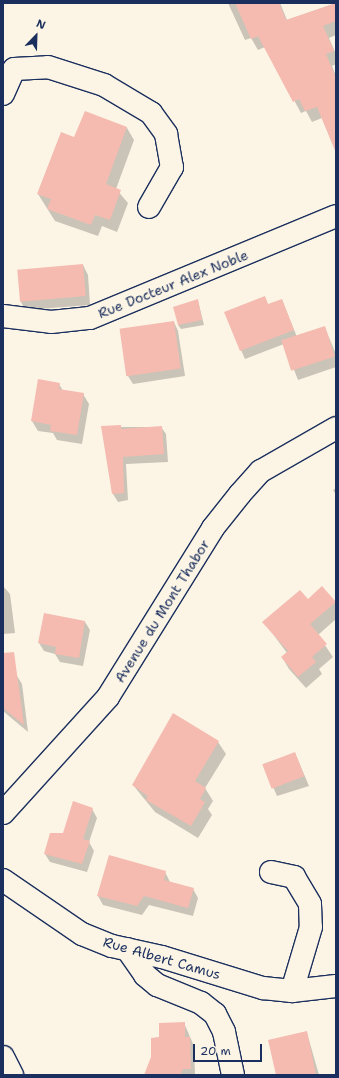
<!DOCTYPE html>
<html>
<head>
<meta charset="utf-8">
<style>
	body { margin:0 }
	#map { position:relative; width:339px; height:1078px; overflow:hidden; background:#fcf5e5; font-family:"Shantell Sans",sans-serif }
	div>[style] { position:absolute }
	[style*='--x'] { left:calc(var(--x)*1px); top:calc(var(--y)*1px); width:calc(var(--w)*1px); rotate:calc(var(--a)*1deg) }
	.shadow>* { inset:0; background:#0003 }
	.building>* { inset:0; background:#f5bbb0; transform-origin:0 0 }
	.roads { filter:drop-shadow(1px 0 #1b2f5e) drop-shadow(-1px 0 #1b2f5e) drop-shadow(0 1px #1b2f5e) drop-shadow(0 -1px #1b2f5e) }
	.minor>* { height:22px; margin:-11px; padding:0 11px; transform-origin:11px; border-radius:11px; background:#fcf5e5 }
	span { translate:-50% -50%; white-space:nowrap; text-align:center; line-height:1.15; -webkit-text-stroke:4px #fcf5e5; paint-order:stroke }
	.street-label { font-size:14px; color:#1b2f5e }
	.frame { position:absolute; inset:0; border:4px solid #1b2f5e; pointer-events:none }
	.north { position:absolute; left:16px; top:16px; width:40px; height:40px; -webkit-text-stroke:3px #fcf5e5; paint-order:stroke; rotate:23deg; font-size:11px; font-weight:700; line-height:16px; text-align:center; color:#1b2f5e }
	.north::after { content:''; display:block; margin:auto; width:14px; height:18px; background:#1b2f5e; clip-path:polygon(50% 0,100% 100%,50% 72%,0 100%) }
	.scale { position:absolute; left:193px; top:1044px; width:69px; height:18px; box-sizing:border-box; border:2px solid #1b2f5e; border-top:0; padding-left:5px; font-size:12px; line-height:14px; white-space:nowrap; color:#1b2f5e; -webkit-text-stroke:3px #fcf5e5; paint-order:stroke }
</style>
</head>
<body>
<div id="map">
	<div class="shadow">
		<div style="clip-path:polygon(228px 3px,280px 3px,287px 20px,336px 3px,336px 35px,329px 38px,336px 54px,336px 64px,332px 66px,336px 76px,336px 152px,322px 118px,312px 122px,306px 111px,301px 113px,265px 47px,258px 50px,251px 38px,245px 40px)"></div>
		<div style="clip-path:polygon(127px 128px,134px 140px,116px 189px,128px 203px,117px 232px,102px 226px,98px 236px,55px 221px,38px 194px,74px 138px)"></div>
		<div style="clip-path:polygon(83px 265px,88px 275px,90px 305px,25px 310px,20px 300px)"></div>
		<div style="clip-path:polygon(282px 300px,297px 337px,325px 328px,336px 354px,336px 367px,298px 380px,284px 344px,245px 359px,241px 350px,268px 305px)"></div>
		<div style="clip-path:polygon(198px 301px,204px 325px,181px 329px,178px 325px)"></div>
		<div style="clip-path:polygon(174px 322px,178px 331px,185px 376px,133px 384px,128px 376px,122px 336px)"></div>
		<div style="clip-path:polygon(59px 384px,63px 391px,83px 394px,89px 404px,82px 444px,57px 440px,53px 433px,38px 431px,32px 421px)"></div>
		<div style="clip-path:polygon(102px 427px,161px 427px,166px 434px,168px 462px,126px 464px,128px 500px,118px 502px,113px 494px)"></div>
		<div style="clip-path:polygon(336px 488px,336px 495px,333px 490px)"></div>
		<div style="clip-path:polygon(3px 586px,10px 594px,15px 633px,3px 634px)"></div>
		<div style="clip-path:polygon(308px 601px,335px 603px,336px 619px,318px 635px,333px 657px,319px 669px,322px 674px,306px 688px,289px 669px,282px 657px,287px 653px,264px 622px)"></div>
		<div style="clip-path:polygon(85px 622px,90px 630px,83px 666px,60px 662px,55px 654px,44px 651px,39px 643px)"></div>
		<div style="clip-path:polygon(17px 676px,22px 684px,28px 732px,3px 711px,3px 693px)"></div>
		<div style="clip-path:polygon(218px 742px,226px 754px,205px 788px,213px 801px,208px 809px,212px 815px,198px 838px,155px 812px,133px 785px)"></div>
		<div style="clip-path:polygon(295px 753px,309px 786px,277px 796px,263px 764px)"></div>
		<div style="clip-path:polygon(92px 809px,97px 818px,89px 842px,94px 851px,87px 872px,50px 862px,45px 854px)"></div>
		<div style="clip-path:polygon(165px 872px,170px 882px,193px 889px,198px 898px,193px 916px,149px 905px,142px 915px,103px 905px,98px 896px)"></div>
		<div style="clip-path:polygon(184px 1023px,194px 1046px,195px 1075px,145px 1075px,160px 1038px)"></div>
		<div style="clip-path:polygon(307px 1033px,319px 1075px,276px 1075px)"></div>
	</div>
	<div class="building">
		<div style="clip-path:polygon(235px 3px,279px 3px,286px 20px,336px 3px,336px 21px,323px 26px,334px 51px,326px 54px,336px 78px,336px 153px,317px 107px,305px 111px,299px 99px,293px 102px,258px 36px,251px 39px)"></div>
		<div style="clip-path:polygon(85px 111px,127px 127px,106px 184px,121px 190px,110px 220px,95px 215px,91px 225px,47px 209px,51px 199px,37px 194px,61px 132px,74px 137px)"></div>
		<div style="left:83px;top:264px;width:32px;height:66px;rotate:85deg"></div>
		<div style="clip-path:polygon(265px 296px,268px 304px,282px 299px,294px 330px,240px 351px,224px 312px)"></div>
		<div style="clip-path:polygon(198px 299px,202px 320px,178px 325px,173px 307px)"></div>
		<div style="left:174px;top:321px;width:48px;height:55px;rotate:82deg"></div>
		<div style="left:325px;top:326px;width:32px;height:46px;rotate:72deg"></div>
		<div style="clip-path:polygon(38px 379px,60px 383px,59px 389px,84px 393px,77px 435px,50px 431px,51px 425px,31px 421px)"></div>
		<div style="clip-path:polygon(121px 425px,121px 429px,162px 426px,164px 454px,123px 457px,124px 493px,112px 494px,101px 426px)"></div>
		<div style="clip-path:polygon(322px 586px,336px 602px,310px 624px,327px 644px,312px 657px,316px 662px,298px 677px,281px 657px,288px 651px,262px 622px,300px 590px,308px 599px)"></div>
		<div style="clip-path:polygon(44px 613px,85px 621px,79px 658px,55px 654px,56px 647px,38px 643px)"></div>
		<div style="clip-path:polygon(14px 652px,24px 725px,3px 708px,3px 653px)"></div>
		<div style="clip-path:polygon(173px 713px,219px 741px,195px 781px,206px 788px,200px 799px,205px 802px,191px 826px,146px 800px,148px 796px,132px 785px)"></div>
		<div style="left:295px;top:752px;width:26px;height:35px;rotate:69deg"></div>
		<div style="clip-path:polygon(73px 801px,93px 808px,83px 839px,90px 841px,82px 864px,44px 854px,50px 833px,63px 833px)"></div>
		<div style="clip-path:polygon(109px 855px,166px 871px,164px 880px,194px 888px,188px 908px,144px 896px,137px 906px,97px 896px)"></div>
		<div style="clip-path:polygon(185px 1022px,185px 1037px,190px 1037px,191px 1069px,183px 1069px,180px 1075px,144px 1075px,151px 1057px,151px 1038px,159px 1037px,159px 1023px)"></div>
		<div style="clip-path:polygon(307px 1031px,316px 1075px,276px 1075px,268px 1040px)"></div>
	</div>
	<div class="roads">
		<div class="minor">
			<div style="--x:3;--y:94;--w:27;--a:-66"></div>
			<div style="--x:14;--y:69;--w:34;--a:-3"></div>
			<div style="--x:48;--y:67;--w:59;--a:17.8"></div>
			<div style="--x:104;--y:85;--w:55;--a:30.8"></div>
			<div style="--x:151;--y:113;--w:26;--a:54"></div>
			<div style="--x:166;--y:134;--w:34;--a:80"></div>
			<div style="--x:172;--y:167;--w:46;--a:119.9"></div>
			<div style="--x:3;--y:316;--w:48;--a:7.1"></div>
			<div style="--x:51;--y:322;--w:39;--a:-6"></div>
			<div style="--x:90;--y:318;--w:266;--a:-22.5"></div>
			<div style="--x:3;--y:813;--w:156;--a:-47.8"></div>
			<div style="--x:108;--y:697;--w:199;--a:-58.1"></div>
			<div style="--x:213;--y:528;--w:43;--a:-51.5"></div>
			<div style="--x:240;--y:494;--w:31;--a:-48"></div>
			<div style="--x:261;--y:471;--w:86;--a:-29.8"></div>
			<div style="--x:271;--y:872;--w:24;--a:12"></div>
			<div style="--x:294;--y:877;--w:31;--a:59"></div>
			<div style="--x:310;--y:904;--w:23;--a:88"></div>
			<div style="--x:311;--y:927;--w:67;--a:106.5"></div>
			<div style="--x:3;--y:880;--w:96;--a:34.4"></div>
			<div style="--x:82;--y:934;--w:32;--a:22"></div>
			<div style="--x:112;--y:946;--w:51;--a:12.4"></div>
			<div style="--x:162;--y:957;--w:106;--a:17.1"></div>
			<div style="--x:263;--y:988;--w:29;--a:6"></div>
			<div style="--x:292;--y:991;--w:44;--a:-6.5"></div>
			<div style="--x:127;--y:949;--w:32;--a:55"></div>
			<div style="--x:145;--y:975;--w:16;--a:40"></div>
			<div style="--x:157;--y:985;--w:48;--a:22.2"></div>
			<div style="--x:201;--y:1003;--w:18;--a:38"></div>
			<div style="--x:215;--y:1014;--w:20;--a:63"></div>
			<div style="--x:224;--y:1032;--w:44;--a:78.2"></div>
			<div style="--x:3;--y:1057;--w:20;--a:63"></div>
		</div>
	</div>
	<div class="street-label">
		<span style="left:173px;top:284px;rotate:-22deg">Rue Docteur Alex Noble</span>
		<span style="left:162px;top:611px;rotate:-58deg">Avenue du Mont Thabor</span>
		<span style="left:162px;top:958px;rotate:16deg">Rue Albert Camus</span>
	</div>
	<div class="frame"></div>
	<div class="north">N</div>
	<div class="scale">20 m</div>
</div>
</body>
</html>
